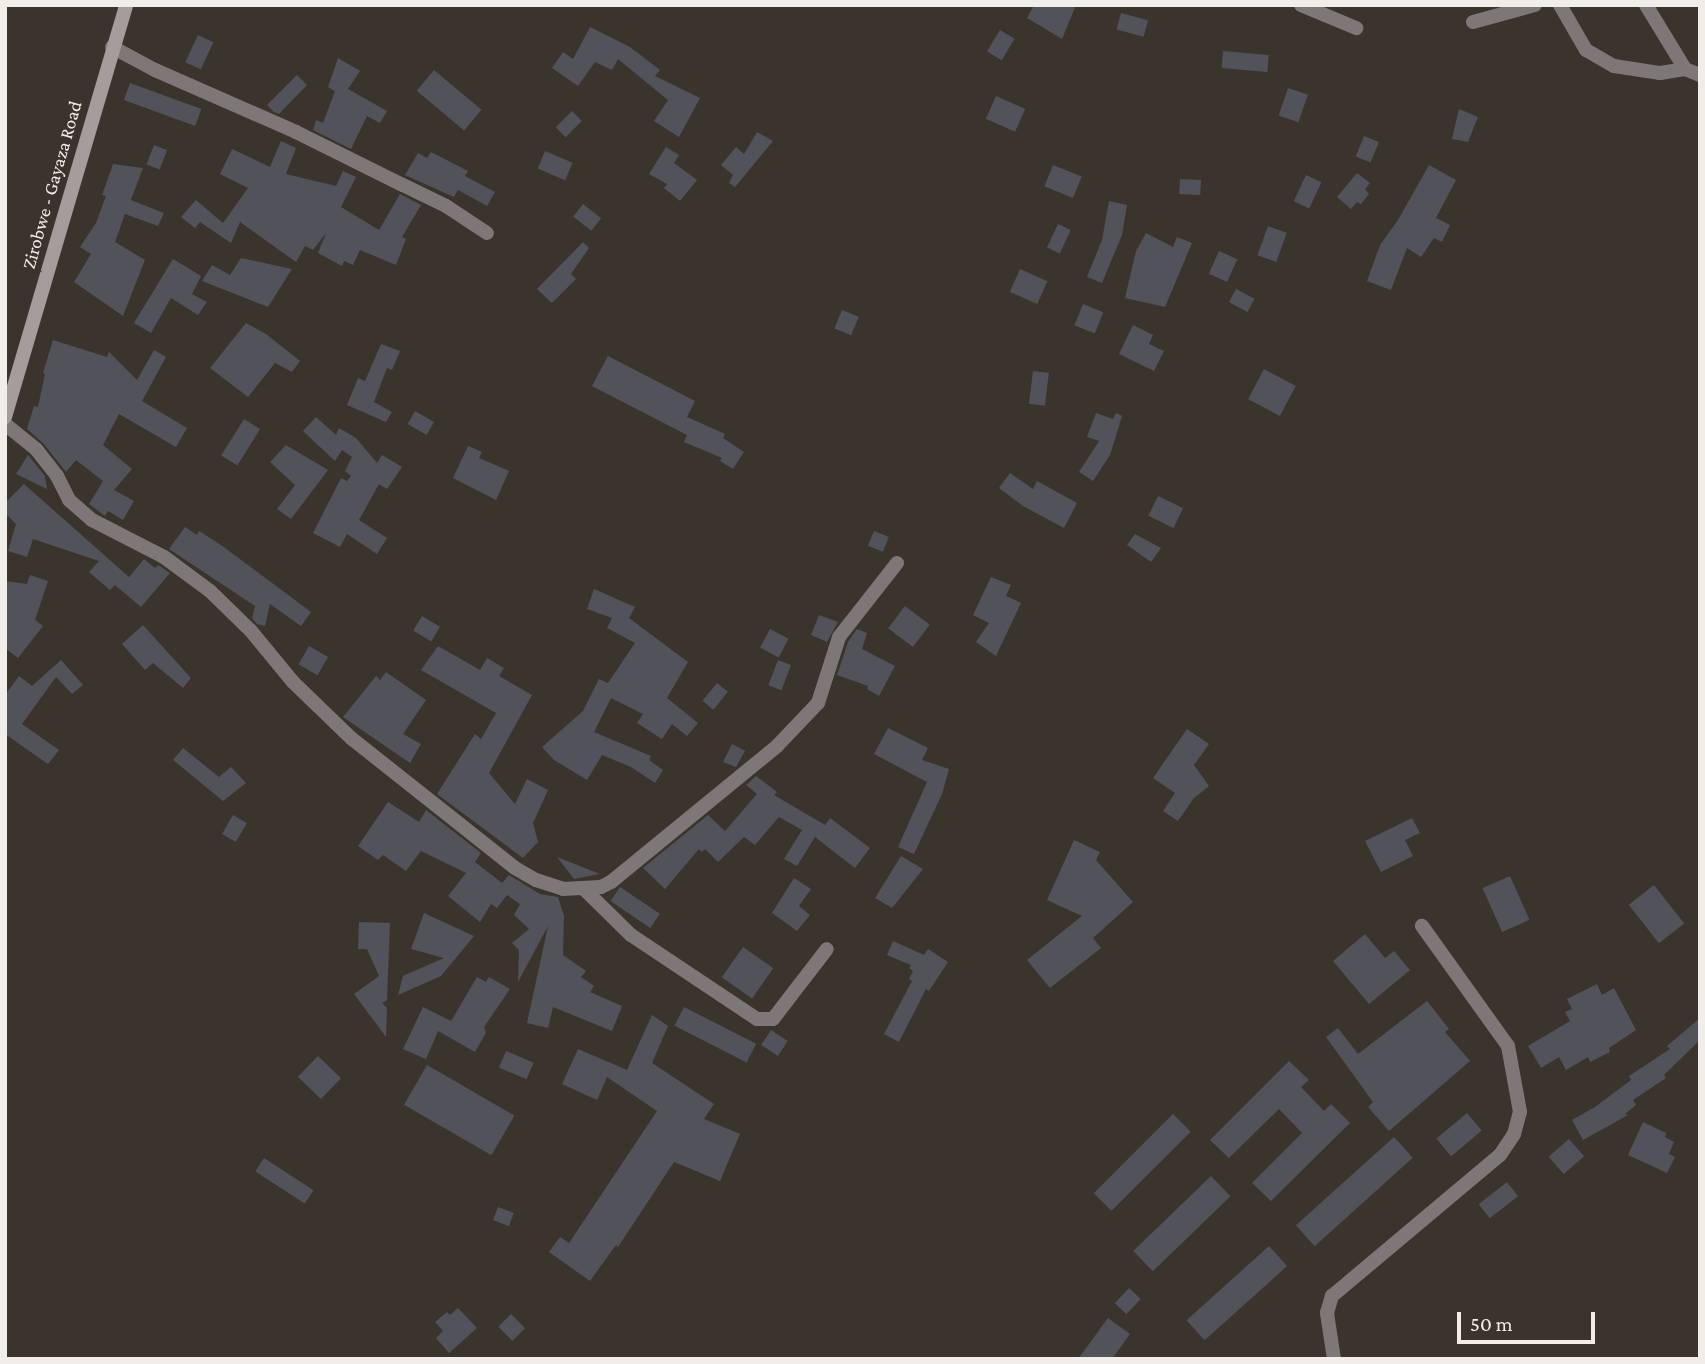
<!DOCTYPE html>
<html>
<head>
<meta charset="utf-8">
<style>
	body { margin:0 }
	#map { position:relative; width:1705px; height:1364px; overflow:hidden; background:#3b342d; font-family:"Crimson Pro",serif }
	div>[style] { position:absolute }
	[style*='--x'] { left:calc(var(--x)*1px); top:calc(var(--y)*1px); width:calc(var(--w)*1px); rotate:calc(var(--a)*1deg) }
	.building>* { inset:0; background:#52525b; transform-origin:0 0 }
	.street>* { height:14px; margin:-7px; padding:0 7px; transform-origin:7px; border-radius:7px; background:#7d7877 }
	.secondary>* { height:14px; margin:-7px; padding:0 7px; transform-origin:7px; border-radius:7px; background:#a59c9c }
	span { translate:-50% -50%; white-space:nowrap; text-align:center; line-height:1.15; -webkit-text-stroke:5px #3b342d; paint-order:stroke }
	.street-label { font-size:19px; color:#f1ede8 }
	.frame { position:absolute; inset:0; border:7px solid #f1ede8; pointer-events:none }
	.scale { position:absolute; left:1457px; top:1312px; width:138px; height:32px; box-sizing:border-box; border:4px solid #f1ede8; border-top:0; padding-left:9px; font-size:21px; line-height:24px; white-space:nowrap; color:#f1ede8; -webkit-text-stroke:5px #3b342d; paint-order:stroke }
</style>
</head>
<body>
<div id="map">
	<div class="building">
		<div style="clip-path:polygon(1034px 5px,1076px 5px,1062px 39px,1027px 18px)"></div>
		<div style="left:1121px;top:13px;width:28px;height:17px;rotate:15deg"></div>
		<div style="clip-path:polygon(590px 27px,630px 47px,660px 70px,655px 76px,700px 98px,679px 137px,654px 121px,668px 100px,618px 59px,612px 70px,595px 62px,578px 86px,552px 68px,563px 52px,573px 59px)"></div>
		<div style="left:1000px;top:30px;width:17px;height:25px;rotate:31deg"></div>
		<div style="left:198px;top:35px;width:17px;height:30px;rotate:25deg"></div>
		<div style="left:1223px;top:51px;width:46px;height:17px;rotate:5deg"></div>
		<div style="clip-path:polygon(338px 58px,360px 71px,348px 89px,387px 111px,380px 123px,367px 116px,351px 149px,313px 130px,316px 120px,323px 123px,335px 91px,328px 87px)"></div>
		<div style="left:434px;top:70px;width:62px;height:27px;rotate:40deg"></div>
		<div style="clip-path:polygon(297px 75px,307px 85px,279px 114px,274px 112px,267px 105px)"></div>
		<div style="left:130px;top:83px;width:76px;height:18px;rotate:20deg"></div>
		<div style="left:1288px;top:88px;width:21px;height:29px;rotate:19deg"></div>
		<div style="left:996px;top:96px;width:32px;height:25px;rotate:24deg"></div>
		<div style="clip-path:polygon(1459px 109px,1478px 117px,1468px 142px,1452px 139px)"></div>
		<div style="left:572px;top:111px;width:14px;height:23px;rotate:45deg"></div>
		<div style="clip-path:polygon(757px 132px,773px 141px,735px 187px,729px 183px,733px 175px,721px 165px,736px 147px,744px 154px)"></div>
		<div style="left:1364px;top:136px;width:16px;height:22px;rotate:22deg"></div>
		<div style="clip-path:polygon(281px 141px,296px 148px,286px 174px,336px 186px,343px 171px,356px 177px,341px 207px,379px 230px,400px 194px,421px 205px,402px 237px,406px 239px,396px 265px,360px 250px,353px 265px,344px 261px,342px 266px,318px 253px,326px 233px,313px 250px,305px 246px,296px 262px,240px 222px,231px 243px,200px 222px,195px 228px,181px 217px,196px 200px,223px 223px,248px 188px,220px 174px,232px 149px,270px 167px)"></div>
		<div style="left:154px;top:145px;width:14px;height:21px;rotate:21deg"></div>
		<div style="clip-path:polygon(666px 147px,679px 155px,674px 163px,697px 180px,680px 201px,664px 188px,667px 184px,649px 174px)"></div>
		<div style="left:545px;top:151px;width:30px;height:19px;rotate:23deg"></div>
		<div style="clip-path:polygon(431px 152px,468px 171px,465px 176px,495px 192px,487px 206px,458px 190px,454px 197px,405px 175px,418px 153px,427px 158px)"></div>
		<div style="clip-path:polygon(113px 164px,143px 168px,131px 200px,164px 213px,158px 226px,125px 214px,115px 242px,145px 260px,123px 316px,74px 282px,91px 254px,80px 247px,96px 223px,106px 196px,102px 195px)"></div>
		<div style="left:1053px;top:165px;width:31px;height:23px;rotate:22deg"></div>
		<div style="clip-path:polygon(1429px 165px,1456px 180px,1436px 218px,1450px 225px,1442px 242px,1434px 238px,1421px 257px,1407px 248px,1391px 290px,1367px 281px,1380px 245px,1398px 220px)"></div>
		<div style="clip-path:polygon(1357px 173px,1370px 183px,1365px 189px,1369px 194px,1361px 204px,1357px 202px,1351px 209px,1337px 197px)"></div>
		<div style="left:1306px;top:175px;width:17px;height:29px;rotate:25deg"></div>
		<div style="left:1180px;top:179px;width:21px;height:15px;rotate:3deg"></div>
		<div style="clip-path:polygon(1109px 201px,1127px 205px,1122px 235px,1102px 283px,1087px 277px,1102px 240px)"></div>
		<div style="left:583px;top:204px;width:23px;height:16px;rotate:38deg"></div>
		<div style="left:1058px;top:224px;width:14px;height:26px;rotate:25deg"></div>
		<div style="left:1268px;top:226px;width:20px;height:31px;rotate:20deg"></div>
		<div style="clip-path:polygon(1146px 233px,1173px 247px,1177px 237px,1192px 243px,1165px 307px,1125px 298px,1136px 251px)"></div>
		<div style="clip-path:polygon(583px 242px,589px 248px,571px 274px,576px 279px,552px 303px,537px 289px)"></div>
		<div style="left:1219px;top:251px;width:20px;height:25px;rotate:24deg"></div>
		<div style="clip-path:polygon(241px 258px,292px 269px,268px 307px,202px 281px,212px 265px,230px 275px)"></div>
		<div style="clip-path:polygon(173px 259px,201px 276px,192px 294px,207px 302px,198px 315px,171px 298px,151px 333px,134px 323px)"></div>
		<div style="left:1020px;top:269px;width:30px;height:25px;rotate:24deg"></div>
		<div style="left:1236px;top:289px;width:21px;height:15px;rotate:28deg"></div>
		<div style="left:1083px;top:304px;width:22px;height:23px;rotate:22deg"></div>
		<div style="left:842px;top:310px;width:18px;height:20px;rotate:22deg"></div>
		<div style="clip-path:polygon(246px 323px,266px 334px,300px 361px,292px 372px,275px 363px,248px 397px,210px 368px)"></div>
		<div style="clip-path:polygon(1133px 325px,1153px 335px,1149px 344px,1164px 351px,1154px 371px,1119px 354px)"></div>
		<div style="clip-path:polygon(53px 340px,107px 357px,109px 352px,137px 380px,154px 350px,166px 357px,142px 401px,187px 428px,176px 447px,119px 414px,103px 445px,132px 469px,114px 490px,134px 501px,123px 520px,108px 511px,105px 516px,89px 504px,103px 481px,76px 460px,66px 472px,43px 443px,27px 429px,34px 406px,38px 407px,45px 374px,43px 373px)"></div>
		<div style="clip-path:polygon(381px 344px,400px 351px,392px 370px,387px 368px,374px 402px,392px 412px,386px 422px,347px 405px,358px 378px,365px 381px)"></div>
		<div style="clip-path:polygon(608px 356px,695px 401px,687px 417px,725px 434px,723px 438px,744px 452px,733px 469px,720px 461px,722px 458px,684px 442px,687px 435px,592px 386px)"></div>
		<div style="left:1264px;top:369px;width:36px;height:34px;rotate:28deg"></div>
		<div style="left:1033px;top:371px;width:16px;height:33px;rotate:7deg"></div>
		<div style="left:415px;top:411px;width:22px;height:15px;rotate:30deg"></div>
		<div style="clip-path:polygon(1096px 413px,1113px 419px,1116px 413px,1122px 416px,1110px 455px,1093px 481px,1079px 472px,1099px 441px,1087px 437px)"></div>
		<div style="clip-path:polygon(316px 417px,336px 435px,339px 428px,356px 438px,377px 463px,382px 455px,402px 467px,387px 489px,379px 484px,359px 520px,387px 538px,377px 554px,347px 534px,340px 547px,313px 533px,341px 478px,347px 481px,351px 476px,345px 471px,352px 457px,342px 450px,335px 461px,303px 431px)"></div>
		<div style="left:244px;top:419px;width:19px;height:43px;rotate:32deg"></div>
		<div style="clip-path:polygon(286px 445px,328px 470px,291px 519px,277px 509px,295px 485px,270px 462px)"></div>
		<div style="clip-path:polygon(468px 446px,482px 452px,479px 458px,509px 471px,496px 500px,453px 478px)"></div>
		<div style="clip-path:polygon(28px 455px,45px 476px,47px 489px,16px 474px)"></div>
		<div style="clip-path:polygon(1010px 473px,1033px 489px,1037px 481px,1077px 503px,1064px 528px,1023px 506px,999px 488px)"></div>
		<div style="clip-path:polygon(24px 484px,129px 577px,144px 559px,155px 568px,158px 565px,170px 573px,141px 607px,115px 585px,110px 590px,89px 572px,99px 561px,33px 539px,27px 557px,8px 551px,16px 524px,5px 513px,5px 503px)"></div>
		<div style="left:1158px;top:496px;width:28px;height:22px;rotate:26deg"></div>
		<div style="clip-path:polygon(185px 527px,197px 535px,199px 531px,221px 545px,311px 612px,301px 626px,270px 604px,265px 626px,257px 624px,252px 618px,255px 606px,169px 549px)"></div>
		<div style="left:874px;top:531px;width:16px;height:16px;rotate:22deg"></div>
		<div style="clip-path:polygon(1135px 534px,1161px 548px,1151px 562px,1127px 545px)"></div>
		<div style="clip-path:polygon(30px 575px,48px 581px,35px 620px,43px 626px,18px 658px,5px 648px,5px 581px,27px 584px)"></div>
		<div style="clip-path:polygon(991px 577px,1011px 585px,1006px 596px,1021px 603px,996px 656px,976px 642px,989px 623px,973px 615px)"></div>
		<div style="clip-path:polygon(594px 589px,635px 607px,629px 618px,688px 662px,667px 698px,698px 723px,687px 736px,672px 724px,662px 739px,637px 723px,643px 714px,611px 698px,594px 732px,651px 756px,649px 760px,663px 770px,655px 783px,631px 767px,602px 755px,587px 780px,554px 760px,542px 747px,583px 711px,599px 679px,608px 683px,635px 643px,607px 628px,612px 618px,587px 609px)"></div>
		<div style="left:905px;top:606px;width:31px;height:28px;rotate:37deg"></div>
		<div style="clip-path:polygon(819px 615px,838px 622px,827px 642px,811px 635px)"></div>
		<div style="left:422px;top:616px;width:21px;height:17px;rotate:31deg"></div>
		<div style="clip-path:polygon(143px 625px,191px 678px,183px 688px,153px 663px,145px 670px,122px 644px)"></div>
		<div style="left:770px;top:629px;width:21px;height:21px;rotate:28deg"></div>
		<div style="clip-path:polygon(857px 629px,867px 633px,862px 649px,895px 666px,879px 696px,867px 689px,868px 686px,837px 675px,848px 642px)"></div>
		<div style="left:309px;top:646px;width:22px;height:21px;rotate:30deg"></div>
		<div style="clip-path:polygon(438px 646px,480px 670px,487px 658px,504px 668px,499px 676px,532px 695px,489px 773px,515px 804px,527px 779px,548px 790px,533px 823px,538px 842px,523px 858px,437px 794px,475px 734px,481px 739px,496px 713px,421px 670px)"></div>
		<div style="clip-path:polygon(61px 660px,83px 685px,72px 694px,56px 677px,22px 724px,59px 750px,48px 764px,5px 734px,5px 695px,19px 676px,32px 686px)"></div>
		<div style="left:778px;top:660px;width:14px;height:27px;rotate:21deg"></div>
		<div style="clip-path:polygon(386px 672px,426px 700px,403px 734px,421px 744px,410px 763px,343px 717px,376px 676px,380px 680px)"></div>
		<div style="left:717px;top:683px;width:14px;height:23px;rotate:39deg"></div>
		<div style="clip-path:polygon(888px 728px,928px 748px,922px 760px,949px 769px,942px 794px,914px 854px,898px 847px,927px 782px,874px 754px)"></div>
		<div style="clip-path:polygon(1187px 729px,1209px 744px,1194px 765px,1209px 786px,1194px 798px,1178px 821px,1163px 811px,1175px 793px,1153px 778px)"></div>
		<div style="clip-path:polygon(732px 744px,745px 751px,736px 767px,723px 762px)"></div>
		<div style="clip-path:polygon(183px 748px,219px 777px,231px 767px,246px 783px,223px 801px,173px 760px)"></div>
		<div style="clip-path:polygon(756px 776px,777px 792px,774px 795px,825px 825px,830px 818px,870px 848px,855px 868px,815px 837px,797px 866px,784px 859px,802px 830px,779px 817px,755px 845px,744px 837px,718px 862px,705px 849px,702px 852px,699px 849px,665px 889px,643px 868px,708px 815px,725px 831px,757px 794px,746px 785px)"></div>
		<div style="clip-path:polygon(388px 802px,419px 822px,426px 810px,481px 853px,475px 862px,502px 883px,509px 875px,540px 894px,558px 897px,564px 916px,563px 955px,586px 971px,581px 977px,594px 986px,590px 992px,622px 1006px,612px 1031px,553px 1007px,548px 1028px,527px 1023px,548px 926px,518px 982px,519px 950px,512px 943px,529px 929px,514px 915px,520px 904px,507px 895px,497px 908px,491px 904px,480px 922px,448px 896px,466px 873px,421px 851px,406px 871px,383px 855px,378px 860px,358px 846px)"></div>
		<div style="left:233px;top:815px;width:16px;height:22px;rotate:30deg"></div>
		<div style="clip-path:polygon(1412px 818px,1420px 833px,1405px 840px,1413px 856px,1381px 872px,1365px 841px)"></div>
		<div style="clip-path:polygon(1074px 840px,1100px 852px,1096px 860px,1133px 902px,1093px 938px,1101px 948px,1050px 988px,1027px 960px,1082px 916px,1047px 900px)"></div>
		<div style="clip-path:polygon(901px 856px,923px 869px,892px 908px,875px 898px)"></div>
		<div style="clip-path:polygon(557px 857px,600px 874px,574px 879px)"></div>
		<div style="left:1510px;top:876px;width:48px;height:30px;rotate:66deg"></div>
		<div style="clip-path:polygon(794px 878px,811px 889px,799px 906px,810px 915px,797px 931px,772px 913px)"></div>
		<div style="left:1654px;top:885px;width:49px;height:32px;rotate:52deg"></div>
		<div style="left:620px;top:887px;width:48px;height:17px;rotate:34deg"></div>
		<div style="clip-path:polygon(424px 913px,474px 936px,441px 976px,398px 995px,403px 976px,444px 958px,411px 949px)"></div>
		<div style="clip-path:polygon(359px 922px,390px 923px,387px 1000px,382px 1003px,387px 1008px,386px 1037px,354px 994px,379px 976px,367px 949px,358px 949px)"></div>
		<div style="clip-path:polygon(1365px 934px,1385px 958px,1394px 951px,1410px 970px,1369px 1004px,1333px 961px)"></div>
		<div style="clip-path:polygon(893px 941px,924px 955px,928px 949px,948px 962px,929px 991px,926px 989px,899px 1042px,884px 1034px,912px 981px,909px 979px,913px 971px,909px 968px,911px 965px,887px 955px)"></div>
		<div style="left:743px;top:947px;width:37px;height:37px;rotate:35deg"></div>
		<div style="clip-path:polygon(477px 977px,486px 982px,489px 977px,510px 989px,484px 1027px,486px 1033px,475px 1052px,438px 1031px,426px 1059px,403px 1049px,423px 1007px,451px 1021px)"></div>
		<div style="clip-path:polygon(1597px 984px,1602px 995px,1614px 988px,1636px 1030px,1609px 1048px,1610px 1052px,1590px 1062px,1588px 1057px,1566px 1070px,1559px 1057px,1541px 1068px,1528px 1046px,1570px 1021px,1565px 1012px,1572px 1009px,1567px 999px)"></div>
		<div style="clip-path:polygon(1427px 1001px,1449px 1029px,1445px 1032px,1470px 1061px,1389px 1131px,1368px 1107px,1373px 1102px,1326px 1037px,1338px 1028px,1358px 1054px)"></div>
		<div style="left:684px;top:1007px;width:81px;height:21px;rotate:27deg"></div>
		<div style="clip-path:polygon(652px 1015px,668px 1026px,652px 1063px,714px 1104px,704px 1119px,740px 1134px,720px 1181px,674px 1162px,618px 1247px,616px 1245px,590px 1281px,549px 1252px,560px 1237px,569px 1243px,657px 1111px,607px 1077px,597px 1100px,562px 1084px,578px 1049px,627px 1070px)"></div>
		<div style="clip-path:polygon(1700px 1018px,1700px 1040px,1664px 1075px,1666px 1078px,1633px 1100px,1636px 1105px,1625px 1114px,1628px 1115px,1583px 1140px,1572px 1120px,1595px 1107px,1631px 1080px,1629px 1076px,1670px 1049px,1667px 1046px)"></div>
		<div style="left:771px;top:1030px;width:20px;height:18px;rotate:33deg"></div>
		<div style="left:506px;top:1051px;width:30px;height:18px;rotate:23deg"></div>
		<div style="left:318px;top:1056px;width:32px;height:29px;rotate:44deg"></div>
		<div style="clip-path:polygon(1289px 1061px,1309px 1080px,1301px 1087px,1324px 1111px,1331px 1104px,1350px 1123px,1271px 1201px,1252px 1183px,1302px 1133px,1279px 1109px,1229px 1158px,1210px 1140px)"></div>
		<div style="left:427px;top:1065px;width:101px;height:46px;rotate:30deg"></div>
		<div style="left:1467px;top:1113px;width:23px;height:40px;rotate:50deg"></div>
		<div style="left:1173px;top:1114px;width:25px;height:112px;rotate:45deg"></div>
		<div style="clip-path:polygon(1643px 1122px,1666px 1133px,1665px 1137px,1674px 1142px,1669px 1154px,1675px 1157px,1667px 1173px,1628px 1155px)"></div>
		<div style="left:1394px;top:1137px;width:28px;height:132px;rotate:48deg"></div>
		<div style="left:1569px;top:1139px;width:23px;height:27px;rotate:49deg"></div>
		<div style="left:264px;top:1158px;width:59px;height:16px;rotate:33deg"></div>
		<div style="left:1211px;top:1176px;width:28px;height:108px;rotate:46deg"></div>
		<div style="left:1507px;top:1182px;width:18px;height:36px;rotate:52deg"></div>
		<div style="left:498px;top:1207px;width:17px;height:14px;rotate:21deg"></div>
		<div style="left:1269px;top:1246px;width:27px;height:111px;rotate:48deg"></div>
		<div style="left:1129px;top:1288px;width:16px;height:21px;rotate:43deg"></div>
		<div style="clip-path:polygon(458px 1308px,477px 1328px,449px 1353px,436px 1338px,443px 1331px,435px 1322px,447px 1312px,450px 1315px)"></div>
		<div style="left:511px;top:1314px;width:20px;height:18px;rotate:45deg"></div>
		<div style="clip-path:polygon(1108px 1318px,1130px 1334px,1112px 1359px,1078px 1359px)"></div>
	</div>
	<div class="street">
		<div style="--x:1301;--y:5;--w:60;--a:22.7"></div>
		<div style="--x:1560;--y:5;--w:52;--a:60"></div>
		<div style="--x:1586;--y:50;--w:32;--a:30"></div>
		<div style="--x:1614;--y:66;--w:47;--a:8.7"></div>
		<div style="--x:1660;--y:73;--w:25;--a:-9"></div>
		<div style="--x:1646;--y:5;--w:75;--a:58.6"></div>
		<div style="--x:1685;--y:69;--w:16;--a:22"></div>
		<div style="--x:1473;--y:22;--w:64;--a:-15.3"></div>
		<div style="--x:112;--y:47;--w:49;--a:28.1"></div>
		<div style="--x:155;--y:70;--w:154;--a:23.7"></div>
		<div style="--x:296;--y:132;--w:119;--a:26.4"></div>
		<div style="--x:403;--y:185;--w:48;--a:26"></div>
		<div style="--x:446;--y:206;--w:49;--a:33.4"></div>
		<div style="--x:5;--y:424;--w:40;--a:39"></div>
		<div style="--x:36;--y:449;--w:34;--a:52"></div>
		<div style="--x:57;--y:476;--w:27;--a:63"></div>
		<div style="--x:69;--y:500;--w:30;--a:41"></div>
		<div style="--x:92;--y:520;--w:81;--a:27.2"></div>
		<div style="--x:164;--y:557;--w:57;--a:36.5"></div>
		<div style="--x:210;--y:591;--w:57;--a:44.3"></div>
		<div style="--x:251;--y:631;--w:66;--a:50.5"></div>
		<div style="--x:293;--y:682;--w:81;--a:44"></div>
		<div style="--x:351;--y:738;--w:209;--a:38.4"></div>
		<div style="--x:515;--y:868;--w:24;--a:30"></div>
		<div style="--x:536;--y:880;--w:28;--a:18"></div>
		<div style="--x:563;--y:889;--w:38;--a:-3"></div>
		<div style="--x:601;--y:887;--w:11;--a:-27"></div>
		<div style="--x:611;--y:882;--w:215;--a:-39.3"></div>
		<div style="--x:777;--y:746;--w:59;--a:-46.4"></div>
		<div style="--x:818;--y:703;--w:69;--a:-72.3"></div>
		<div style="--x:839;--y:637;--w:94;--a:-51.9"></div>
		<div style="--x:584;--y:889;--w:66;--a:44.4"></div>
		<div style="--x:631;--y:935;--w:151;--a:33.7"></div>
		<div style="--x:757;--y:1019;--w:16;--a:0"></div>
		<div style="--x:773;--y:1019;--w:88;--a:-52.4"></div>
		<div style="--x:1334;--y:1359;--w:47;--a:-98.7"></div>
		<div style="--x:1327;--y:1313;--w:18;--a:-74"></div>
		<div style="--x:1332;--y:1296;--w:219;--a:-40"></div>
		<div style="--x:1500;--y:1155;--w:25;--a:-56"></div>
		<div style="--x:1514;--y:1134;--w:23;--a:-75"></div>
		<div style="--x:1520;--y:1112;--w:67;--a:-100.3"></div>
		<div style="--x:1508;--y:1046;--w:148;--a:-125.6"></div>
	</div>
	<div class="secondary">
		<div style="--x:5;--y:417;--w:429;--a:-73.6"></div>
	</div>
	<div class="street-label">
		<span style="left:52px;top:185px;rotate:-74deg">Zirobwe - Gayaza Road</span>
	</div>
	<div class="frame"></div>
	<div class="scale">50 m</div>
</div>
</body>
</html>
